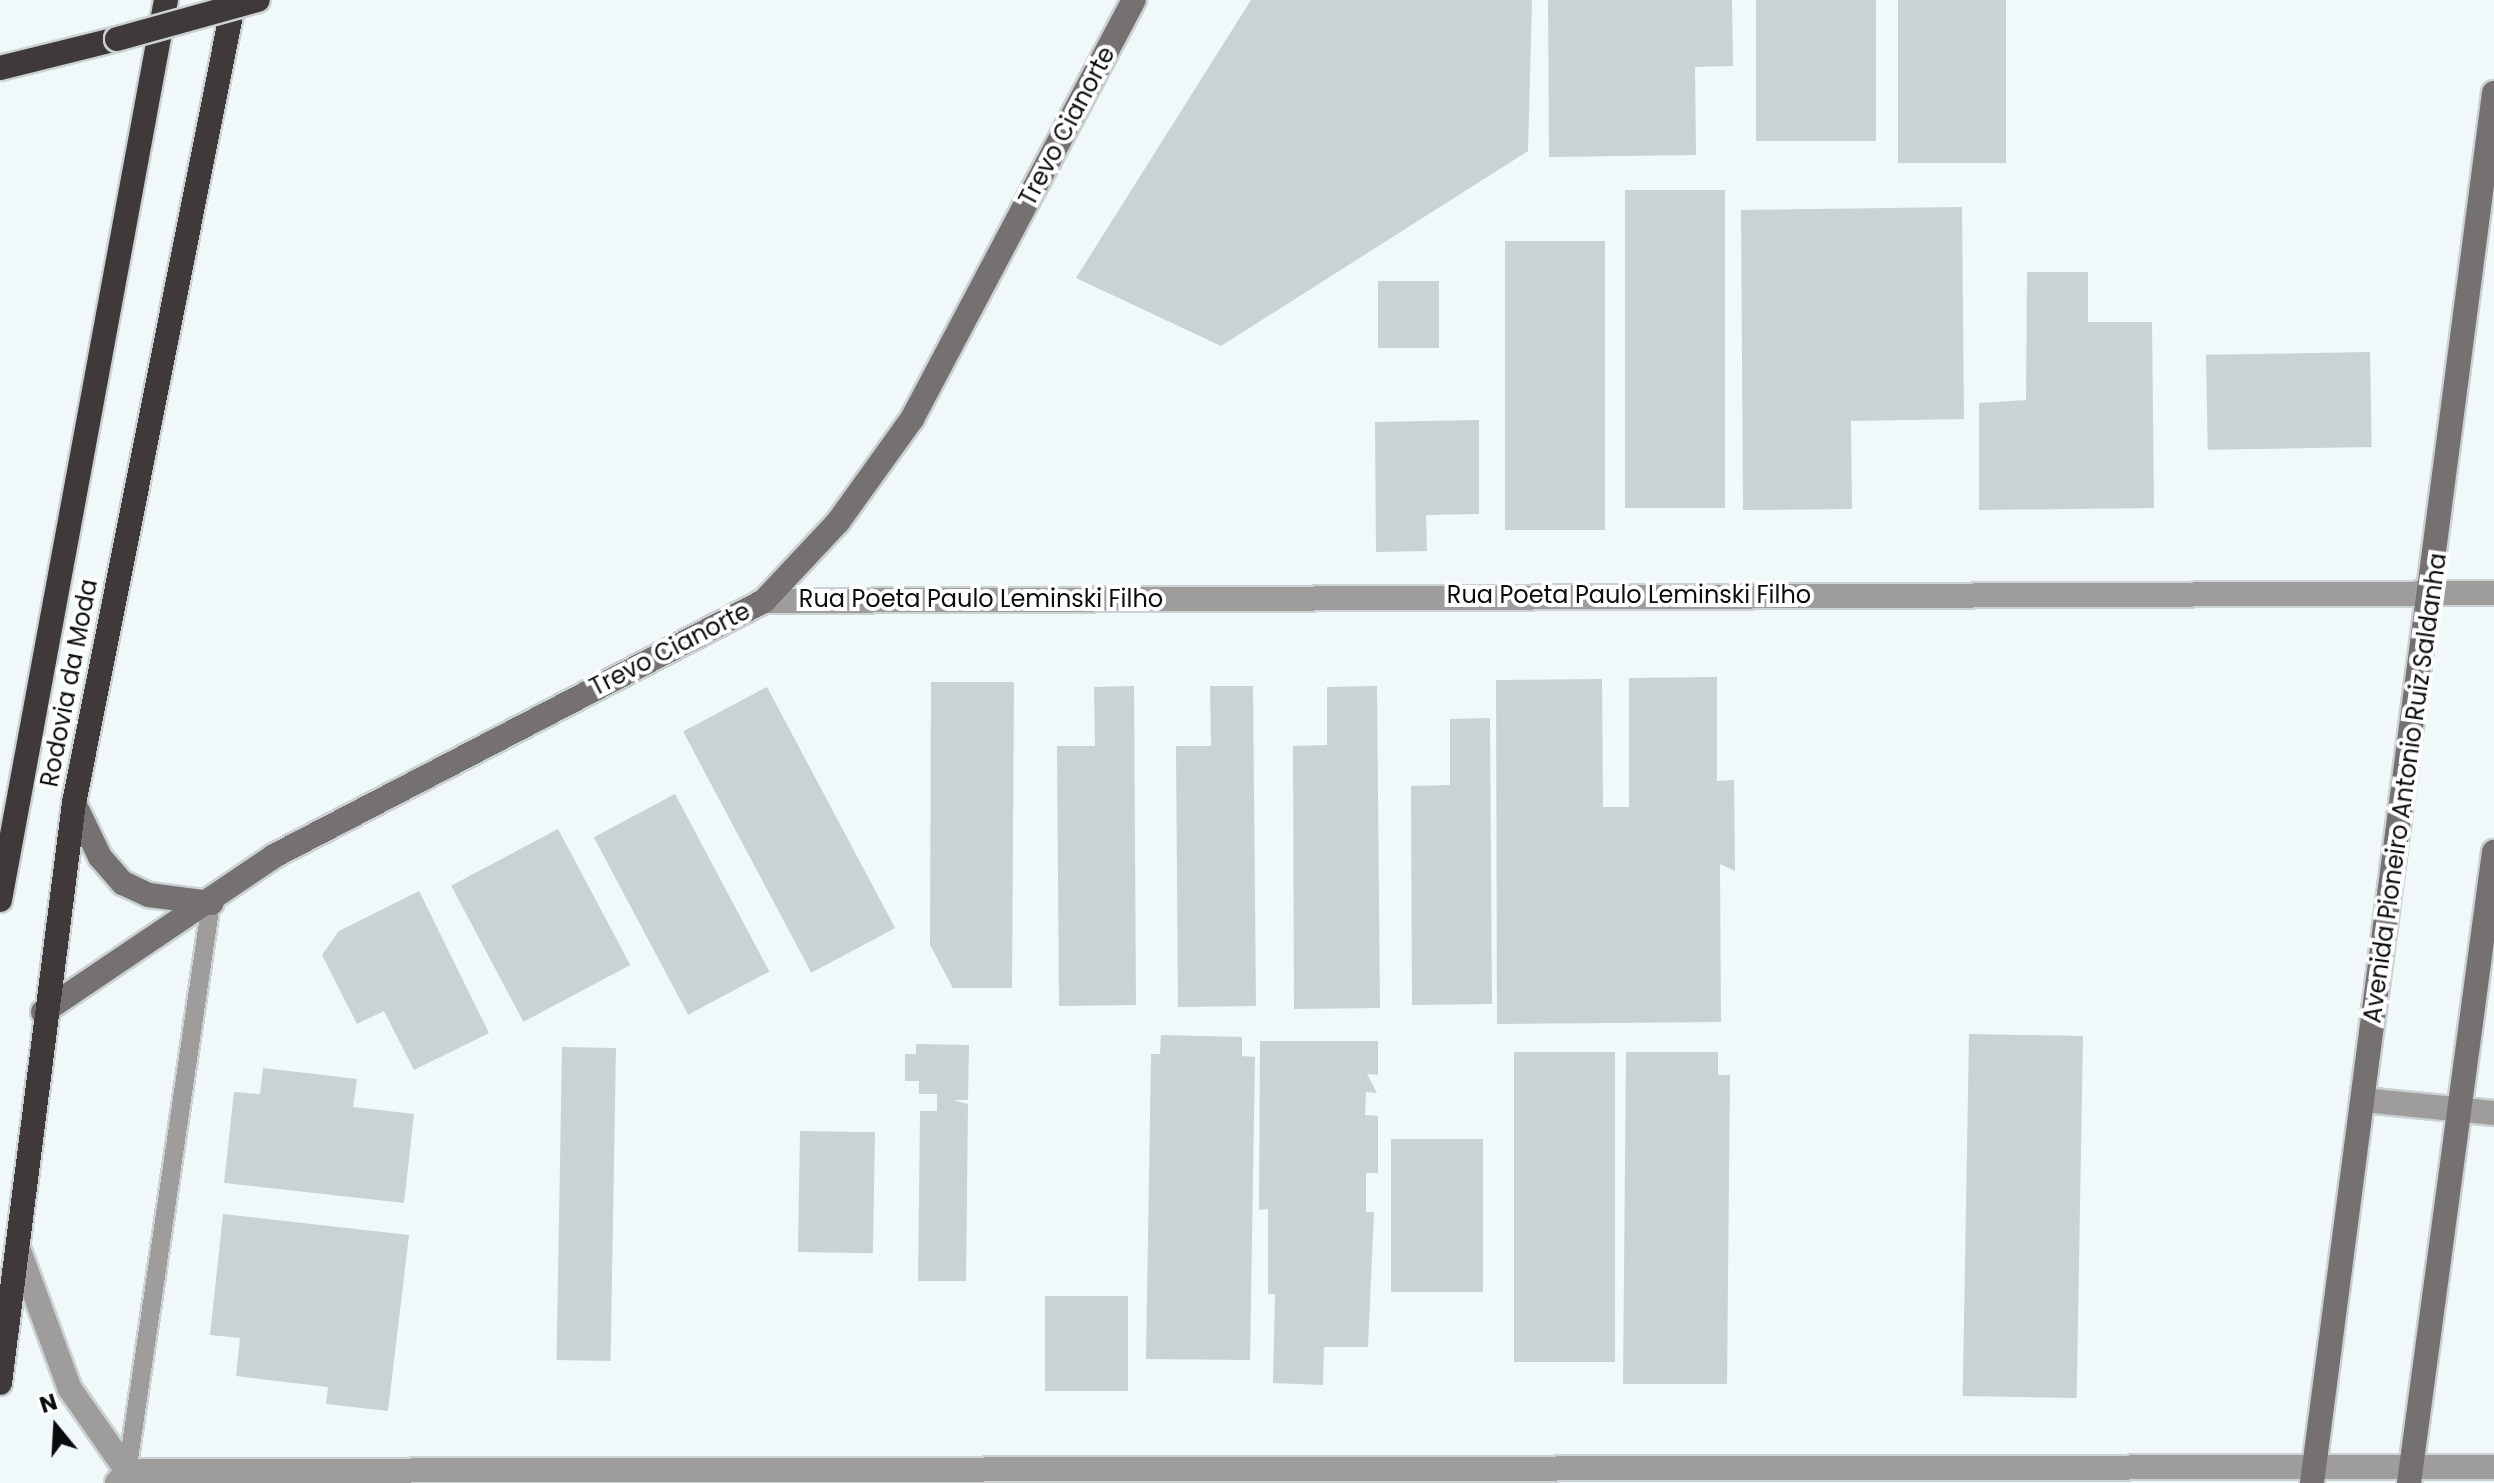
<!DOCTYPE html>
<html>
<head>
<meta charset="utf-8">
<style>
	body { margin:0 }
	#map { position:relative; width:2494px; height:1483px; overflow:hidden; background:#f0f8f9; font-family:Poppins,sans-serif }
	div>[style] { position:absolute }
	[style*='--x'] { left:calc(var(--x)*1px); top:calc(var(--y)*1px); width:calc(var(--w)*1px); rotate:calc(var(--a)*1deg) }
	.building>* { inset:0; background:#cad2d3; transform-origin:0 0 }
	.roads { filter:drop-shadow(2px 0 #cbd2d3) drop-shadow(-2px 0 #cbd2d3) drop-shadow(0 2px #cbd2d3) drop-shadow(0 -2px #cbd2d3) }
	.lane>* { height:18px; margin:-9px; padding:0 9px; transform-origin:9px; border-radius:9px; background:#9f9c9c }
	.street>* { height:24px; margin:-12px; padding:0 12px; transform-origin:12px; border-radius:12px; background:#9f9c9c }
	.secondary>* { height:24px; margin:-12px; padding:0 12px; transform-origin:12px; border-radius:12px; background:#767171 }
	.highway>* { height:24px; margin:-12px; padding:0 12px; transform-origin:12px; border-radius:12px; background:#40393a }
	.bridges { filter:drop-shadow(2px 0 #cbd2d3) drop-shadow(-2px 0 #cbd2d3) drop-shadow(0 2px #cbd2d3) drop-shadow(0 -2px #cbd2d3) }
	.highway-bridge>* { height:24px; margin:-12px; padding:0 12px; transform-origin:12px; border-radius:12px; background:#40393a }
	span { translate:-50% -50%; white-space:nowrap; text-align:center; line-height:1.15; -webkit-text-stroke:8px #fff; paint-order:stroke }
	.street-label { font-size:24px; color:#0a0d0d }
	.north { position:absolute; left:16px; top:1387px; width:80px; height:80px; -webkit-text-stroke:6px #fff; paint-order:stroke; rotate:342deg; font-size:22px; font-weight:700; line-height:32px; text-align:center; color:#0a0d0d }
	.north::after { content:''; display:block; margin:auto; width:28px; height:36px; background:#0a0d0d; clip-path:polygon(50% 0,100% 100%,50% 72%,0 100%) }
</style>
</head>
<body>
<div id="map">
	<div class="building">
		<div style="clip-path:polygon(1251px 0,1532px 0,1528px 151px,1221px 346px,1076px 278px)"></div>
		<div style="clip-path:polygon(1548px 0,1732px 0,1733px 66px,1695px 67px,1696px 155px,1549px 157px)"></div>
		<div style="left:1756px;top:0;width:120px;height:141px"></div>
		<div style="left:1898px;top:0;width:108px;height:163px"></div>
		<div style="left:1725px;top:190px;width:318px;height:100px;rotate:90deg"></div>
		<div style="clip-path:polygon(1962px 207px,1964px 419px,1851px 421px,1852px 509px,1743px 510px,1741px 210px)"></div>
		<div style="left:1605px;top:241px;width:289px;height:100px;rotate:90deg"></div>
		<div style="clip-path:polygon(2027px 272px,2088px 272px,2088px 322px,2152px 322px,2154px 508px,1979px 510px,1979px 403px,2026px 400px)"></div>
		<div style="left:1378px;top:281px;width:61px;height:67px"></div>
		<div style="left:2370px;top:352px;width:95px;height:164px;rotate:89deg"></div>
		<div style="clip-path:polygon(1479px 420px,1479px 514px,1426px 515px,1427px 551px,1376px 552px,1375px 422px)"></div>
		<div style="clip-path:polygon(1717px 677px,1717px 781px,1734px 780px,1735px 871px,1720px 864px,1721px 1022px,1497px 1024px,1496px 680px,1602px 679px,1603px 807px,1629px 807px,1629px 678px)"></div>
		<div style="clip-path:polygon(931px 682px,1014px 682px,1012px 988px,953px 988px,930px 945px)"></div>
		<div style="clip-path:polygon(1134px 686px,1136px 1005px,1059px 1006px,1057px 746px,1095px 746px,1094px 687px)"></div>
		<div style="clip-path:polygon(1210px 686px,1253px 686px,1256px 1006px,1178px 1007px,1176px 746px,1211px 746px)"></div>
		<div style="clip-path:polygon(1377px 686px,1380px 1008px,1294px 1009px,1293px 746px,1327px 745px,1327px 687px)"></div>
		<div style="left:767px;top:687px;width:273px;height:95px;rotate:62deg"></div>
		<div style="clip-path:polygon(1490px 718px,1492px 1004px,1412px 1005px,1411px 786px,1450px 785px,1450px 719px)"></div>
		<div style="left:675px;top:794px;width:201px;height:92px;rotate:62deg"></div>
		<div style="left:558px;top:829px;width:154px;height:121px;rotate:62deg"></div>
		<div style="clip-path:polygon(419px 891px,489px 1033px,414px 1070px,384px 1011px,357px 1024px,322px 955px,339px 931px)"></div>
		<div style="left:1969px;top:1034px;width:114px;height:362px;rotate:1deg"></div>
		<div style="clip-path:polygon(1161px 1035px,1242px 1037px,1242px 1056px,1255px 1057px,1250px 1360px,1146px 1359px,1151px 1054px,1160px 1054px)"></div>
		<div style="clip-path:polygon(1260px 1041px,1378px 1041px,1378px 1075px,1367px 1074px,1377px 1093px,1366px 1092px,1365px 1115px,1378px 1116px,1378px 1173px,1366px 1173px,1366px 1212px,1374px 1212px,1368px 1347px,1324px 1347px,1323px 1385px,1273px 1383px,1275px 1294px,1268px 1294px,1268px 1209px,1259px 1210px)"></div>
		<div style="clip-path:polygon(916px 1044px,969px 1045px,968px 1100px,953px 1100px,968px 1104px,966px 1281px,918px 1281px,920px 1111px,937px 1111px,937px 1094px,919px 1094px,919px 1081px,905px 1081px,905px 1054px,916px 1054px)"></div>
		<div style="left:562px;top:1047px;width:54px;height:313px;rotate:1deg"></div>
		<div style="left:1615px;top:1052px;width:310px;height:101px;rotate:90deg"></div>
		<div style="clip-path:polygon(1626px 1052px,1718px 1052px,1718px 1075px,1730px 1075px,1727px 1384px,1623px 1384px)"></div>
		<div style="clip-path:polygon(263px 1068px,357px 1079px,353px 1107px,414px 1114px,404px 1203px,224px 1183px,234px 1092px,260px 1094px)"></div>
		<div style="left:800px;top:1131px;width:75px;height:121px;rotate:1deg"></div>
		<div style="left:1391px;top:1139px;width:92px;height:153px"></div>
		<div style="clip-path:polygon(223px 1214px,409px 1235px,388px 1411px,326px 1404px,328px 1387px,236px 1376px,240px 1338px,210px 1335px)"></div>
		<div style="left:1045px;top:1296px;width:83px;height:95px"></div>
	</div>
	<div class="roads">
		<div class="lane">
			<div style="--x:126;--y:1479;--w:582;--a:-81.61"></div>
		</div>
		<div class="street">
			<div style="--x:764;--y:601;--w:1730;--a:-0.26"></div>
			<div style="--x:2363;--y:1100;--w:132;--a:5.7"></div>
			<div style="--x:18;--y:1248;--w:150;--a:69.8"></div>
			<div style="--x:70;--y:1389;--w:100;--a:55.2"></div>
			<div style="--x:117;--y:1483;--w:16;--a:-50"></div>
			<div style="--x:127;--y:1471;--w:2367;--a:-0.1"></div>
		</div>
		<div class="secondary">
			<div style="--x:74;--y:803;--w:60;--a:64.3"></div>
			<div style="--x:100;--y:857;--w:35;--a:49"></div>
			<div style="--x:123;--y:883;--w:29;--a:25"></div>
			<div style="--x:149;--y:895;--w:63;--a:7.4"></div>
			<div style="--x:43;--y:1012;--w:279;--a:-34"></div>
			<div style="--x:274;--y:856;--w:552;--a:-27.49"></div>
			<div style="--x:764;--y:601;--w:108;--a:-46.9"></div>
			<div style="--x:838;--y:522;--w:127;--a:-54.3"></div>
			<div style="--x:912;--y:419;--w:474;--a:-62.1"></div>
			<div style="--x:2312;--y:1483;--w:1402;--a:-82.54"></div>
			<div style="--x:2409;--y:1483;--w:637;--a:-82.33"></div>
		</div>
		<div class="highway">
			<div style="--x:0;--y:68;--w:121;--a:-13.9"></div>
			<div style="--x:0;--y:900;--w:915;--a:-79.55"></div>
			<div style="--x:0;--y:1383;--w:585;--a:-82.73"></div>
			<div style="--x:74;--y:803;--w:819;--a:-78.73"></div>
		</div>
	</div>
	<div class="bridges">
		<div class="highway-bridge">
			<div style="--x:117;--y:39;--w:146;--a:-15.5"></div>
		</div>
	</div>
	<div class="street-label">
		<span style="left:1067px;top:126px;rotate:-62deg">Trevo Cianorte</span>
		<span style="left:1629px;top:595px">Rua Poeta Paulo Leminski Filho</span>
		<span style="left:981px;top:599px">Rua Poeta Paulo Leminski Filho</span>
		<span style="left:670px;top:649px;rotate:-27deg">Trevo Cianorte</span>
		<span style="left:69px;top:683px;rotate:-79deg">Rodovia da Moda</span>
		<span style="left:2405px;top:788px;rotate:-82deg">Avenida Pioneiro Antonio Ruiz Saldanha</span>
	</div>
	<div class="north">N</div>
</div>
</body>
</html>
